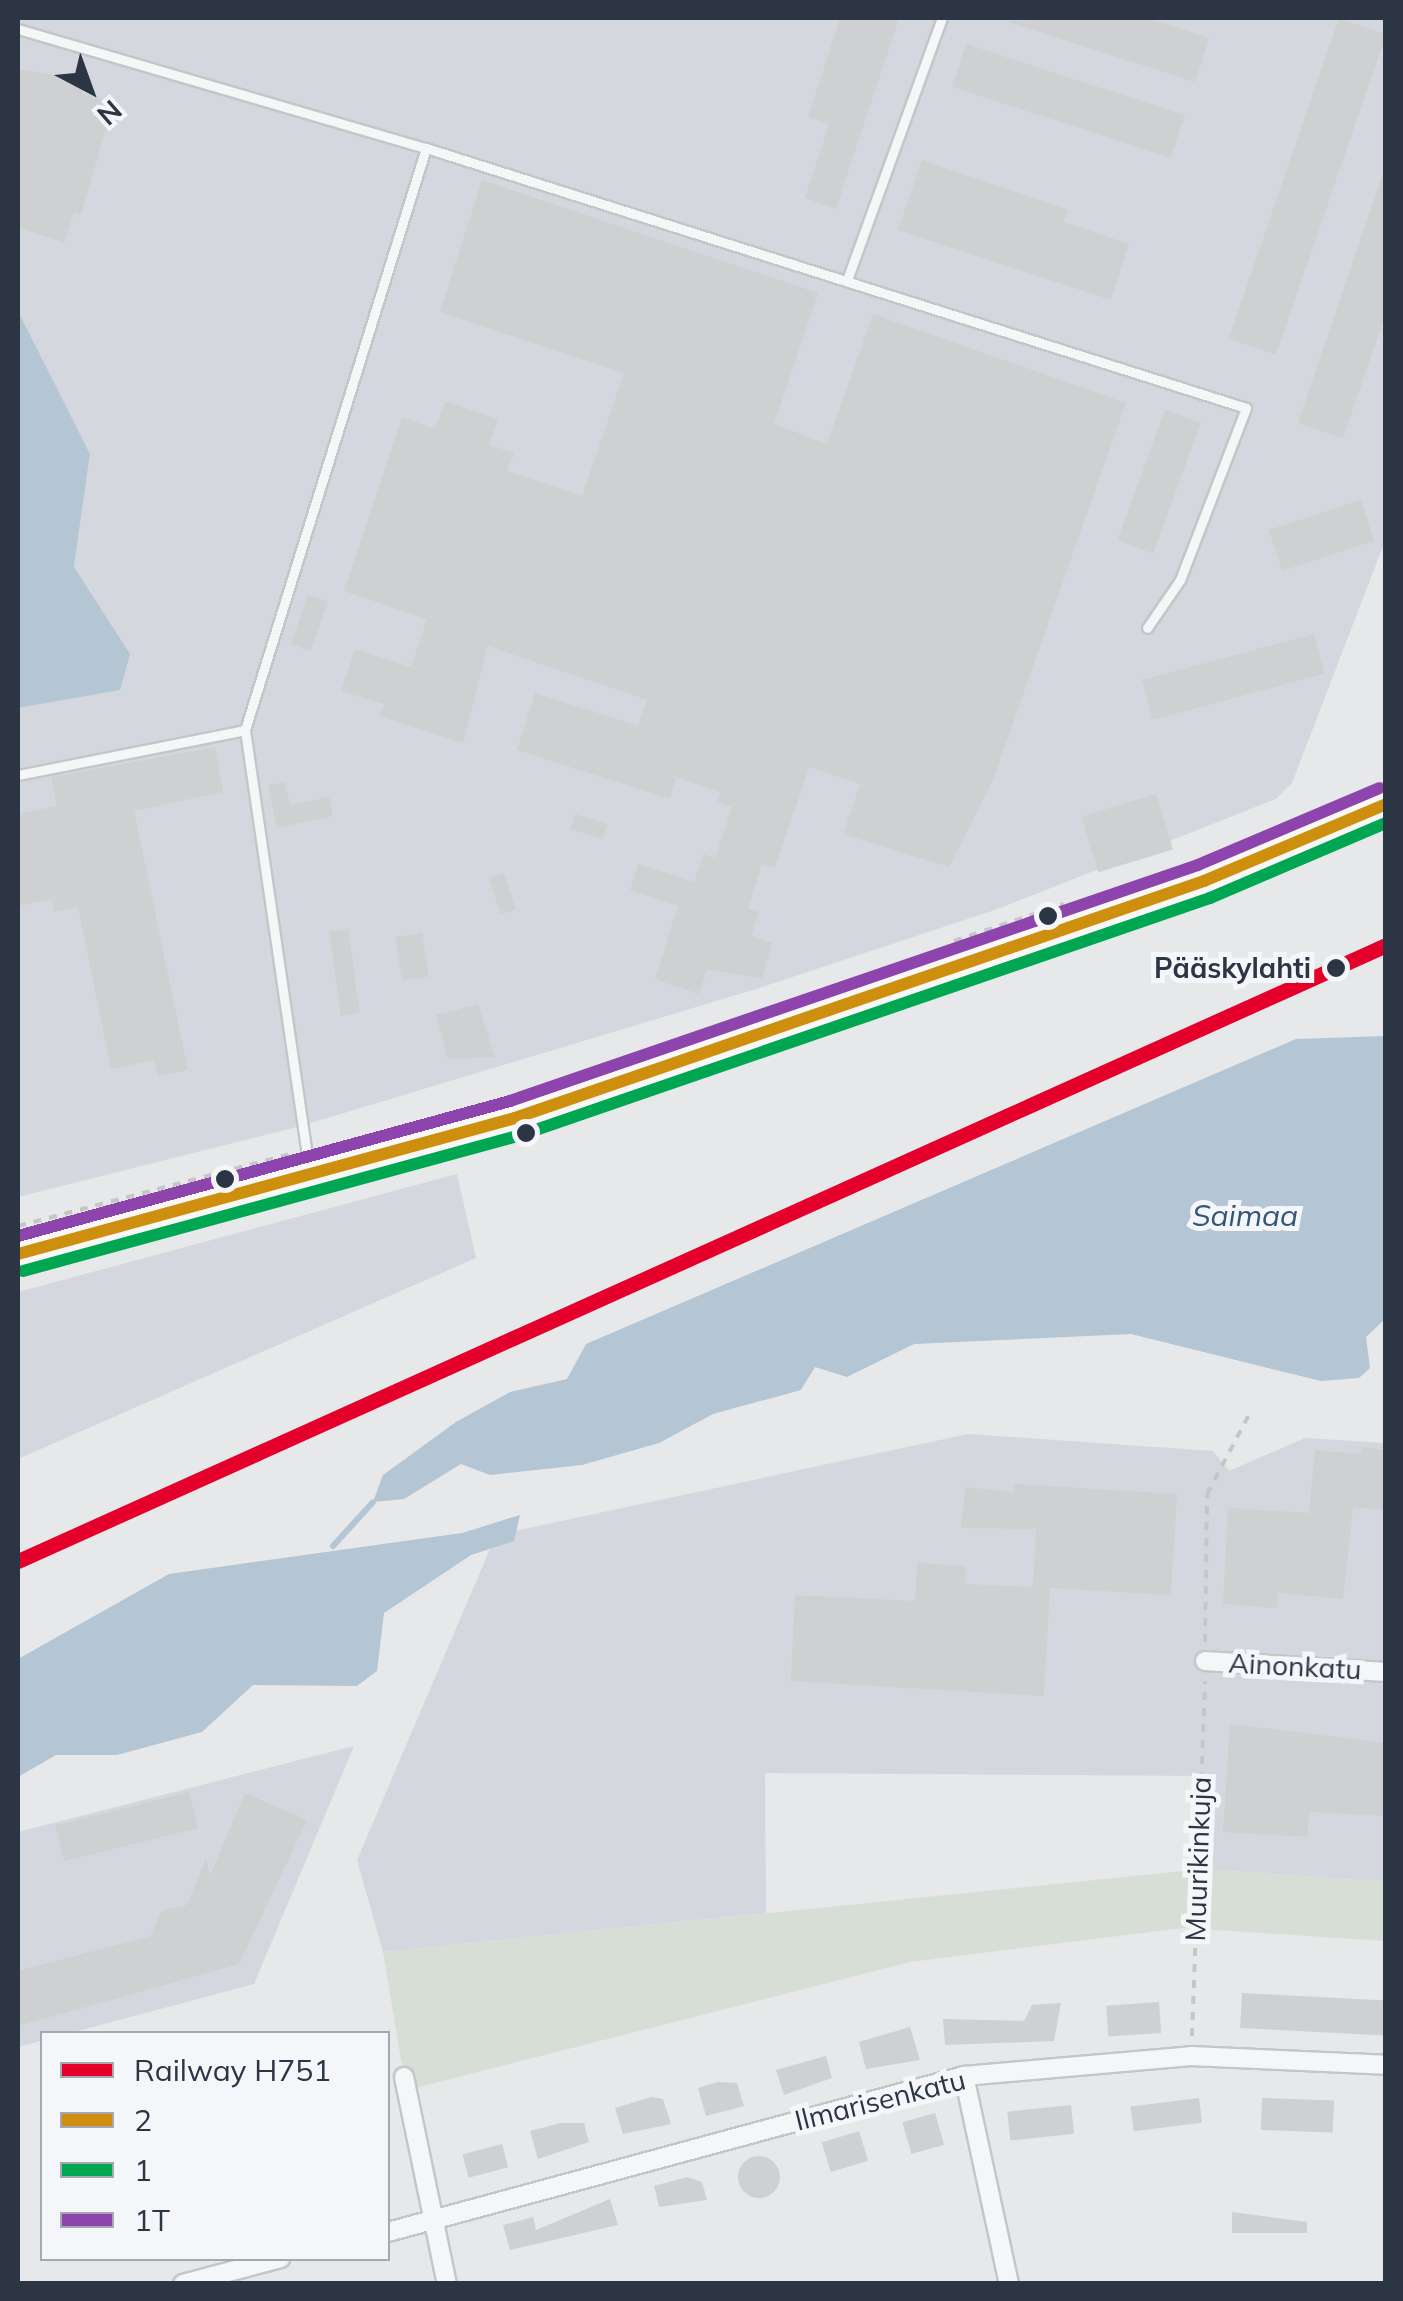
<!DOCTYPE html>
<html>
<head>
<meta charset="utf-8">
<style>
	body { margin:0 }
	#map { position:relative; width:1403px; height:2301px; overflow:hidden; background:#e6e8ea; font-family:Mulish,sans-serif }
	div>[style] { position:absolute }
	[style*='--x'] { left:calc(var(--x)*1px); top:calc(var(--y)*1px); width:calc(var(--w)*1px); rotate:calc(var(--a)*1deg) }
	.built>* { inset:0; background:#d4d7dd }
	.green>* { inset:0; background:#d7ded6 }
	.water>* { inset:0; background:#b4c6d4 }
	.stream>* { height:6px; margin:-3px; padding:0 3px; transform-origin:3px; border-radius:3px; background:#b4c6d4 }
	.building>* { inset:0; background:#ced0d2; transform-origin:0 0 }
	.round { border-radius:50% }
	.path>* { height:4px; margin-top:-2px; transform-origin:0; background:repeating-linear-gradient(90deg,#c5c6ca 0 8px,transparent 0 16px) }
	.roads { filter:drop-shadow(2px 0 #c4c6c8) drop-shadow(-2px 0 #c4c6c8) drop-shadow(0 2px #c4c6c8) drop-shadow(0 -2px #c4c6c8) }
	.lane>* { height:9px; margin:-4.5px; padding:0 4.5px; transform-origin:4.5px; border-radius:4.5px; background:#f5f6f7 }
	.street>* { height:18px; margin:-9px; padding:0 9px; transform-origin:9px; border-radius:9px; background:#f5f6f7 }
	.secondary>* { height:25px; margin:-12.5px; padding:0 12.5px; transform-origin:12.5px; border-radius:12.5px; background:#f8f8f8 }
	.bus-1>* { height:12px; margin:-6px; padding:0 6px; transform-origin:6px; border-radius:6px; background:#ce8f0e }
	.bus-2>* { height:12px; margin:-6px; padding:0 6px; transform-origin:6px; border-radius:6px; background:#00a651 }
	.bus-3>* { height:12px; margin:-6px; padding:0 6px; transform-origin:6px; border-radius:6px; background:#8e44ad }
	.rail-1>* { height:15px; margin:-7.5px; padding:0 7.5px; transform-origin:7.5px; border-radius:7.5px; background:#e4002b }
	.dots>* { width:28px; height:28px; translate:-50% -50%; box-sizing:border-box; border:5px solid #f4f6f9; border-radius:50% }
	span { translate:-50% -50%; white-space:nowrap; text-align:center; line-height:1.15; -webkit-text-stroke:10px #f4f6f9; paint-order:stroke }
	.stop-label { font-size:28px; color:#2b3544; font-weight:700 }
	.right { translate:-100% -50%; text-align:right }
	.street-label { font-size:28px; color:#2b3544 }
	.water-label { font-size:30px; color:#355679; font-style:italic }
	.frame { position:absolute; inset:0; border:20px solid #2b3544; pointer-events:none }
	.legend { position:absolute; left:40px; top:2031px; width:350px; height:230px; box-sizing:border-box; background:#f4f6f9; border:2px solid #a4a9b1; margin:0; padding:12px 18px; list-style:none; font-size:30px; color:#2b3544 }
	.legend li { display:flex; align-items:center; gap:20px; height:50px }
	.legend b { width:50px; border:2px solid #a4a9b1 }
	.north { position:absolute; left:40px; top:40px; width:100px; height:100px; -webkit-text-stroke:8px #f4f6f9; paint-order:stroke; rotate:139deg; font-size:28px; font-weight:700; line-height:40px; text-align:center; color:#2b3544 }
	.north::after { content:''; display:block; margin:auto; width:35px; height:45px; background:#2b3544; clip-path:polygon(50% 0,100% 100%,50% 72%,0 100%) }
</style>
</head>
<body>
<div id="map">
	<div class="built">
		<div style="clip-path:polygon(18px 18px,1385px 18px,1385px 541px,1292px 783px,1276px 799px,995px 910px,756px 989px,301px 1126px,18px 1197px,18px 708px,119px 690px,115px 644px,74px 567px,90px 454px,18px 311px)"></div>
		<div style="clip-path:polygon(457px 1174px,476px 1258px,18px 1459px,18px 1292px)"></div>
		<div style="clip-path:polygon(968px 1434px,1213px 1451px,1229px 1471px,1305px 1438px,1385px 1443px,1385px 1882px,1203px 1869px,1207px 1776px,765px 1773px,766px 1913px,383px 1952px,357px 1860px,496px 1535px)"></div>
		<div style="clip-path:polygon(354px 1746px,254px 1984px,18px 2047px,18px 1832px)"></div>
	</div>
	<div class="green">
		<div style="clip-path:polygon(1203px 1869px,1385px 1882px,1385px 1941px,1183px 1928px,910px 1962px,415px 2088px,404px 2077px,383px 1952px)"></div>
	</div>
	<div class="water">
		<div style="clip-path:polygon(18px 311px,90px 454px,74px 567px,130px 654px,120px 690px,18px 708px)"></div>
		<div style="clip-path:polygon(1385px 1036px,1385px 1319px,1366px 1337px,1370px 1368px,1359px 1378px,1321px 1381px,1131px 1334px,914px 1344px,847px 1377px,815px 1367px,801px 1390px,713px 1414px,659px 1443px,582px 1465px,490px 1475px,461px 1464px,404px 1499px,373px 1502px,383px 1475px,456px 1422px,510px 1392px,567px 1379px,586px 1344px,1296px 1039px)"></div>
		<div style="clip-path:polygon(520px 1515px,514px 1541px,471px 1555px,384px 1613px,377px 1671px,357px 1686px,253px 1685px,202px 1732px,117px 1755px,56px 1755px,18px 1777px,18px 1659px,169px 1574px,462px 1533px)"></div>
	</div>
	<div class="stream">
		<div style="--x:333;--y:1546;--w:59;--a:-47.7"></div>
	</div>
	<div class="building">
		<div style="clip-path:polygon(840px 18px,899px 18px,836px 209px,805px 198px,829px 124px,808px 117px)"></div>
		<div style="clip-path:polygon(1147px 18px,1209px 38px,1195px 82px,1005px 21px)"></div>
		<div style="left:1339px;top:18px;width:50px;height:339px;rotate:19deg"></div>
		<div style="left:966px;top:44px;width:230px;height:45px;rotate:18deg"></div>
		<div style="clip-path:polygon(18px 69px,86px 80px,82px 93px,113px 103px,81px 215px,74px 213px,64px 242px,18px 228px)"></div>
		<div style="clip-path:polygon(922px 160px,1068px 210px,1064px 222px,1129px 244px,1111px 300px,898px 230px)"></div>
		<div style="clip-path:polygon(1383px 173px,1386px 313px,1343px 438px,1298px 423px)"></div>
		<div style="clip-path:polygon(482px 180px,818px 293px,774px 424px,827px 444px,873px 314px,1126px 403px,993px 780px,949px 867px,843px 834px,860px 784px,809px 767px,775px 868px,762px 864px,748px 909px,759px 912px,751px 936px,772px 943px,762px 978px,707px 970px,699px 994px,655px 979px,678px 906px,630px 890px,638px 864px,694px 882px,703px 854px,715px 858px,732px 807px,717px 802px,720px 792px,676px 777px,670px 799px,517px 750px,535px 693px,638px 726px,647px 700px,488px 646px,463px 743px,380px 716px,384px 704px,341px 691px,355px 649px,411px 667px,427px 619px,344px 591px,402px 417px,435px 429px,445px 401px,498px 419px,489px 445px,514px 453px,507px 471px,582px 496px,624px 373px,440px 312px)"></div>
		<div style="left:1165px;top:410px;width:38px;height:139px;rotate:20deg"></div>
		<div style="left:1361px;top:500px;width:43px;height:97px;rotate:72deg"></div>
		<div style="left:308px;top:595px;width:21px;height:52px;rotate:19deg"></div>
		<div style="left:1314px;top:634px;width:41px;height:178px;rotate:75deg"></div>
		<div style="clip-path:polygon(215px 747px,223px 792px,134px 811px,188px 1070px,158px 1076px,154px 1060px,111px 1069px,78px 907px,55px 912px,52px 899px,18px 906px,18px 814px,57px 806px,51px 777px)"></div>
		<div style="clip-path:polygon(285px 782px,290px 805px,329px 797px,333px 816px,277px 828px,268px 785px)"></div>
		<div style="left:1156px;top:794px;width:58px;height:78px;rotate:73deg"></div>
		<div style="left:575px;top:814px;width:34px;height:16px;rotate:17deg"></div>
		<div style="left:504px;top:873px;width:38px;height:16px;rotate:72deg"></div>
		<div style="left:348px;top:929px;width:85px;height:19px;rotate:82deg"></div>
		<div style="left:422px;top:933px;width:44px;height:27px;rotate:81deg"></div>
		<div style="clip-path:polygon(478px 1004px,495px 1057px,448px 1059px,436px 1015px)"></div>
		<div style="clip-path:polygon(1362px 1447px,1386px 1450px,1386px 1510px,1353px 1507px,1343px 1599px,1278px 1593px,1277px 1608px,1223px 1604px,1228px 1508px,1309px 1513px,1315px 1450px,1361px 1454px)"></div>
		<div style="clip-path:polygon(1014px 1484px,1177px 1494px,1171px 1595px,1050px 1588px,1044px 1696px,791px 1681px,795px 1595px,915px 1601px,917px 1563px,966px 1566px,965px 1584px,1033px 1587px,1036px 1529px,961px 1528px,965px 1487px,1013px 1492px)"></div>
		<div style="clip-path:polygon(1230px 1724px,1386px 1743px,1386px 1816px,1309px 1812px,1308px 1837px,1223px 1832px)"></div>
		<div style="left:189px;top:1792px;width:37px;height:138px;rotate:76deg"></div>
		<div style="clip-path:polygon(245px 1793px,307px 1820px,239px 1964px,18px 2026px,18px 1971px,151px 1936px,161px 1911px,187px 1905px,206px 1858px,210px 1876px)"></div>
		<div style="left:1242px;top:1993px;width:144px;height:35px;rotate:3deg"></div>
		<div style="left:1159px;top:2002px;width:31px;height:53px;rotate:86deg"></div>
		<div style="clip-path:polygon(1061px 2003px,1054px 2041px,945px 2045px,943px 2019px,1024px 2021px,1032px 2005px)"></div>
		<div style="clip-path:polygon(910px 2027px,920px 2060px,866px 2069px,859px 2042px)"></div>
		<div style="clip-path:polygon(826px 2056px,832px 2078px,784px 2095px,776px 2070px)"></div>
		<div style="clip-path:polygon(718px 2082px,737px 2083px,744px 2106px,706px 2116px,698px 2088px)"></div>
		<div style="clip-path:polygon(651px 2097px,663px 2099px,671px 2124px,623px 2134px,615px 2108px)"></div>
		<div style="left:1199px;top:2098px;width:25px;height:69px;rotate:83deg"></div>
		<div style="left:1262px;top:2098px;width:72px;height:32px;rotate:2deg"></div>
		<div style="left:1071px;top:2105px;width:29px;height:64px;rotate:84deg"></div>
		<div style="left:935px;top:2113px;width:33px;height:34px;rotate:74deg"></div>
		<div style="clip-path:polygon(561px 2123px,584px 2123px,589px 2142px,538px 2159px,530px 2131px)"></div>
		<div style="left:859px;top:2131px;width:31px;height:39px;rotate:73deg"></div>
		<div style="left:502px;top:2144px;width:24px;height:41px;rotate:75deg"></div>
		<div class="round" style="left:738px;top:2156px;width:42px;height:42px"></div>
		<div style="clip-path:polygon(687px 2177px,702px 2182px,707px 2200px,659px 2207px,654px 2186px)"></div>
		<div style="clip-path:polygon(610px 2199px,618px 2225px,510px 2250px,503px 2225px,533px 2217px,536px 2230px)"></div>
		<div style="clip-path:polygon(1232px 2212px,1307px 2222px,1307px 2233px,1232px 2233px)"></div>
	</div>
	<div class="path">
		<div style="--x:954;--y:941;--w:116;--a:-18.6"></div>
		<div style="--x:18;--y:1226;--w:285;--a:-14.8"></div>
		<div style="--x:1205;--y:1642;--w:148;--a:-89.2"></div>
		<div style="--x:1207;--y:1494;--w:96;--a:-62.1"></div>
		<div style="--x:1192;--y:2036;--w:355;--a:-87.9"></div>
	</div>
	<div class="roads">
		<div class="lane">
			<div style="--x:18;--y:29;--w:425;--a:16.3"></div>
			<div style="--x:426;--y:148;--w:609;--a:107.28"></div>
			<div style="--x:426;--y:148;--w:860;--a:17.59"></div>
			<div style="--x:1246;--y:408;--w:184;--a:111"></div>
			<div style="--x:1180;--y:580;--w:58;--a:124.5"></div>
			<div style="--x:847;--y:280;--w:279;--a:-70.1"></div>
			<div style="--x:18;--y:775;--w:231;--a:-11.2"></div>
			<div style="--x:245;--y:730;--w:446;--a:81.7"></div>
		</div>
		<div class="street">
			<div style="--x:1205;--y:1661;--w:181;--a:3.5"></div>
			<div style="--x:964;--y:2076;--w:213;--a:77.8"></div>
			<div style="--x:404;--y:2077;--w:211;--a:78.3"></div>
			<div style="--x:388;--y:2232;--w:597;--a:-15.15"></div>
			<div style="--x:964;--y:2076;--w:228;--a:-5"></div>
			<div style="--x:1191;--y:2056;--w:195;--a:2.6"></div>
			<div style="--x:183;--y:2284;--w:101;--a:-14.9"></div>
		</div>
		<div class="secondary">
			<div style="--x:18;--y:1254;--w:515;--a:-15.3"></div>
			<div style="--x:515;--y:1118;--w:729;--a:-18.98"></div>
			<div style="--x:1204;--y:881;--w:198;--a:-22.9"></div>
		</div>
	</div>
	<div class="bus-1">
		<div style="--x:18;--y:1254;--w:515;--a:-15.3"></div>
		<div style="--x:515;--y:1118;--w:729;--a:-18.98"></div>
		<div style="--x:1204;--y:881;--w:198;--a:-22.9"></div>
	</div>
	<div class="bus-2">
		<div style="--x:23;--y:1271;--w:516;--a:-15.27"></div>
		<div style="--x:521;--y:1135;--w:729;--a:-18.98"></div>
		<div style="--x:1210;--y:898;--w:191;--a:-23.1"></div>
	</div>
	<div class="bus-3">
		<div style="--x:18;--y:1236;--w:510;--a:-15.34"></div>
		<div style="--x:510;--y:1101;--w:727;--a:-18.93"></div>
		<div style="--x:1198;--y:865;--w:197;--a:-23"></div>
	</div>
	<div class="rail-1">
		<div style="--x:18;--y:1561;--w:1500;--a:-24.24"></div>
	</div>
	<div class="dots">
		<div style="left:1048px;top:916px;background:#2b3544"></div>
		<div style="left:1336px;top:968px;background:#2b3544"></div>
		<div style="left:526px;top:1133px;background:#2b3544"></div>
		<div style="left:225px;top:1179px;background:#2b3544"></div>
	</div>
	<div class="stop-label">
		<span class="right" style="left:1311px;top:968px">Pääskylahti</span>
	</div>
	<div class="street-label">
		<span style="left:1295px;top:1666px;rotate:3deg">Ainonkatu</span>
		<span style="left:1198px;top:1859px;rotate:-88deg">Muurikinkuja</span>
		<span style="left:880px;top:2100px;rotate:-14deg">Ilmarisenkatu</span>
	</div>
	<div class="water-label">
		<span style="left:1245px;top:1215px">Saimaa</span>
	</div>
	<div class="frame"></div>
	<ul class="legend">
	<li><b style="height:12px;background:#e4002b"></b>Railway H751</li>
	<li><b style="height:12px;background:#ce8f0e"></b>2</li>
	<li><b style="height:12px;background:#00a651"></b>1</li>
	<li><b style="height:12px;background:#8e44ad"></b>1T</li>
	</ul>
	<div class="north">N</div>
</div>
</body>
</html>
